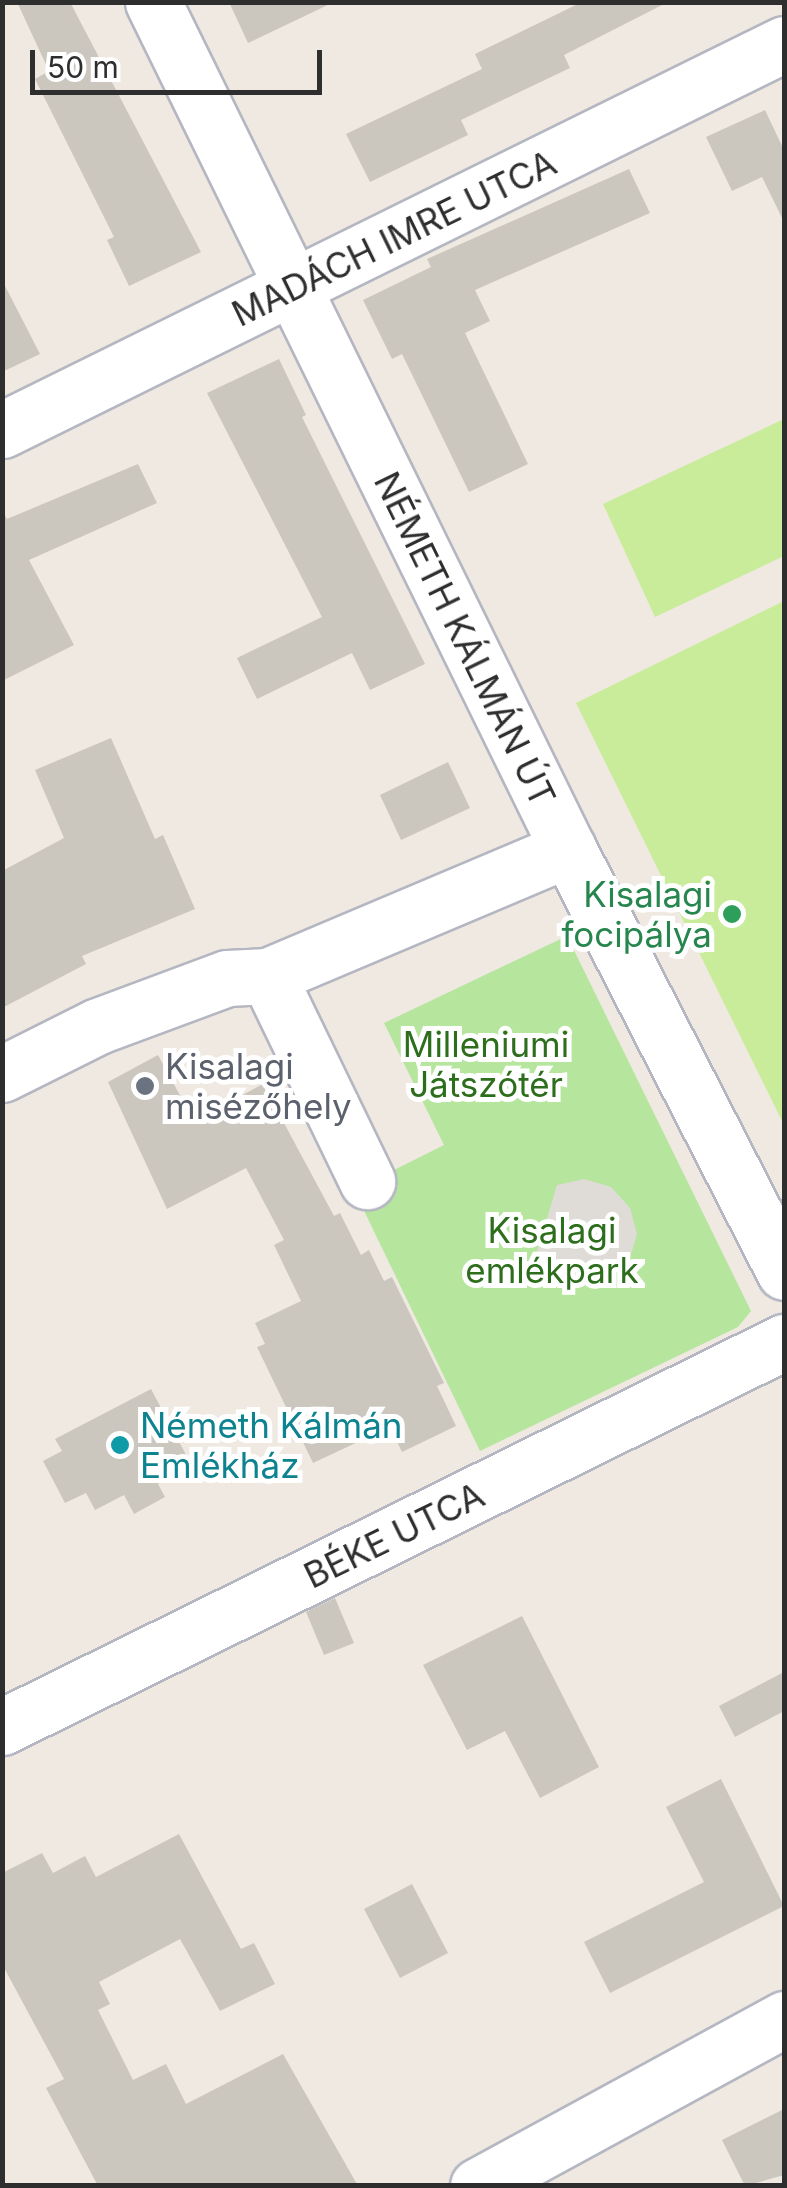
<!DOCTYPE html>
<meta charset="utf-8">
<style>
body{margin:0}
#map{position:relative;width:787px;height:2188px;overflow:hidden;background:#efe9e1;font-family:Inter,sans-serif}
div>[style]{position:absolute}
.green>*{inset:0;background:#b6e59e}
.pitch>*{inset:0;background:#c9ec9a}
.plaza>*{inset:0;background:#dfdcd8}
.building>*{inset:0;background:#cbc7bf}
.roads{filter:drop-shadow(2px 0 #b4b7c1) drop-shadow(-2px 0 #b4b7c1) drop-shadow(0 2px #b4b7c1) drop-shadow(0 -2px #b4b7c1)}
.minor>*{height:55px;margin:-27.5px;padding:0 27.5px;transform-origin:27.5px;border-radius:27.5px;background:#fff}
.dots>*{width:28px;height:28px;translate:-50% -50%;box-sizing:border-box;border:5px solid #fff;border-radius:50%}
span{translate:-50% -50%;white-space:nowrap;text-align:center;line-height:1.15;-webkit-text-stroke:10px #fff;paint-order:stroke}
.street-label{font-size:35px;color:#2e2e2e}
.leisure-label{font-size:35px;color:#27864d}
.right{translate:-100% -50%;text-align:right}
.park-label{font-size:35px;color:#2c6e1b}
.worship-label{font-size:35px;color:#5b616d}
.left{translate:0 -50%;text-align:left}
.culture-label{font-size:35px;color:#0d838f}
.frame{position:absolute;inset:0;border:5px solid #2e2e2e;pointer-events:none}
.scale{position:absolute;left:30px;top:50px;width:292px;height:45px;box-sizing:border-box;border:5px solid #2e2e2e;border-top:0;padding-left:12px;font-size:30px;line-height:35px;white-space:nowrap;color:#2e2e2e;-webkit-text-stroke:8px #fff;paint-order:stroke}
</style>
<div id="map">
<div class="green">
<i style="clip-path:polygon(567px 936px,751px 1311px,738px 1327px,480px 1451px,354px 1190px,444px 1145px,384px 1023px)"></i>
</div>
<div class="pitch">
<i style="clip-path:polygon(784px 419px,784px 556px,655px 617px,603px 504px)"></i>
<i style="clip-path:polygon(784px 601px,784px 1125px,576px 703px)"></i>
</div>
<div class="plaza">
<i style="clip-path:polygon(584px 1179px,611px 1187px,630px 1208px,637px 1234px,629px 1261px,608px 1280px,581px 1287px,554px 1278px,535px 1258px,557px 1185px)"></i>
</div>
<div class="building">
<i style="clip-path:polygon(17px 2px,70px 2px,201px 252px,129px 286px,107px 240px,114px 237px,35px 79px,49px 71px)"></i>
<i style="clip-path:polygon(229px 2px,334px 2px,248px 43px)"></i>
<i style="clip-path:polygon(582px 2px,668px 2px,564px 55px,570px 68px,461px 120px,468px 135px,370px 182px,346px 134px,482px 69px,475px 54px)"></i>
<i style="clip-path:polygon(765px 110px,784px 150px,784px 222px,762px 177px,732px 191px,706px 137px)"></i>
<i style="clip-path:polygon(629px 169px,650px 213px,475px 290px,490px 321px,465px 333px,528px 464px,469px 492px,402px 354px,392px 359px,363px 300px,431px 267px,427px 259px)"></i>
<i style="clip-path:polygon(2px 280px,40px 354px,2px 372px)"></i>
<i style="clip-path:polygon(279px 359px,306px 415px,302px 417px,425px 664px,370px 690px,352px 653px,257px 699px,237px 658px,322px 617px,207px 393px)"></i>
<i style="clip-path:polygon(138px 464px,157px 503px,29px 560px,74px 645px,2px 681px,2px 510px,7px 519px)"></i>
<i style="clip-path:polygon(111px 738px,155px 839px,163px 835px,195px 909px,82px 956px,86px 964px,2px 1008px,2px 871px,64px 838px,35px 770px)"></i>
<i style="clip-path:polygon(448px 762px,470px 808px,401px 840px,380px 795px)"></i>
<i style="clip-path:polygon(158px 1055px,194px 1121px,263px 1084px,334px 1216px,340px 1213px,361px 1255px,369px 1250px,384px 1281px,392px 1277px,444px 1383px,437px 1386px,456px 1426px,402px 1452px,390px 1427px,313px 1463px,257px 1347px,265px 1344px,255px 1323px,301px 1301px,274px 1245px,284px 1240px,246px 1168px,167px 1209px,108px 1082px)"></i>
<i style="clip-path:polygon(151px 1389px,192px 1466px,158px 1484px,165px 1497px,134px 1514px,124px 1495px,95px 1510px,86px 1493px,65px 1503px,43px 1461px,62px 1451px,55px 1439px)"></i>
<i style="clip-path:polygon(335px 1598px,354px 1643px,324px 1655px,306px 1612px)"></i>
<i style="clip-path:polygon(522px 1616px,599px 1767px,540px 1798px,505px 1731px,467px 1750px,423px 1665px)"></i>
<i style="clip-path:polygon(784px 1672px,784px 1711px,735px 1737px,719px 1706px)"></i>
<i style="clip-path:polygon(721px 1779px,784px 1906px,610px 1993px,584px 1942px,704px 1882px,666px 1807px)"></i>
<i style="clip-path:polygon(179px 1834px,241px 1949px,254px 1943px,275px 1984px,220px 2011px,180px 1939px,99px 1982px,110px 2004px,98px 2010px,133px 2080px,166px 2064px,186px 2104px,283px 2054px,358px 2186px,98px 2186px,46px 2088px,64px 2079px,2px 1964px,2px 1873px,42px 1853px,53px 1873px,85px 1856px,96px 1877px)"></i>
<i style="clip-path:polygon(412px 1884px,448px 1953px,400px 1978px,364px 1909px)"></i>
<i style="clip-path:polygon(784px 2109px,784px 2175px,745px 2186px,722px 2140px)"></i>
</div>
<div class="roads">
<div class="minor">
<i style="left:153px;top:2px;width:943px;rotate:63.9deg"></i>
<i style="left:568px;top:849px;width:475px;rotate:62.9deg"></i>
<i style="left:2px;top:430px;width:872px;rotate:-26.27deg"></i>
<i style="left:268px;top:976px;width:228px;rotate:64.2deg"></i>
<i style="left:2px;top:1074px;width:107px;rotate:-26.6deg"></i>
<i style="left:98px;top:1026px;width:138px;rotate:-20.4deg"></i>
<i style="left:227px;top:978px;width:41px;rotate:-2.8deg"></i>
<i style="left:268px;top:976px;width:326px;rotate:-22.9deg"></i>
<i style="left:2px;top:1727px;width:872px;rotate:-26.21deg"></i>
<i style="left:478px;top:2186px;width:349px;rotate:-28.6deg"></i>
</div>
</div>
<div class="dots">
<i style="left:732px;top:914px;background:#2e9e5b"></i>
<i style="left:145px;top:1086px;background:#6b7280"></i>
<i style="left:120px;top:1445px;background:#0f9aa8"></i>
</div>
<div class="street-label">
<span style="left:394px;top:238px;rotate:-26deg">MADÁCH IMRE UTCA</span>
<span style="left:465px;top:639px;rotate:64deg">NÉMETH KÁLMÁN ÚT</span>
<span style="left:394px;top:1535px;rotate:-26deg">BÉKE UTCA</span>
</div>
<div class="leisure-label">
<span class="right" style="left:712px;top:914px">Kisalagi<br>focipálya</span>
</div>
<div class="park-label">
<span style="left:486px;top:1064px">Milleniumi<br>Játszótér</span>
<span style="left:552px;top:1250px">Kisalagi<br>emlékpark</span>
</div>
<div class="worship-label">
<span class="left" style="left:165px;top:1086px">Kisalagi<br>misézőhely</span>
</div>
<div class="culture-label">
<span class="left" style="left:140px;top:1445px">Németh Kálmán<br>Emlékház</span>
</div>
<div class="frame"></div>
<div class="scale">50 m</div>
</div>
